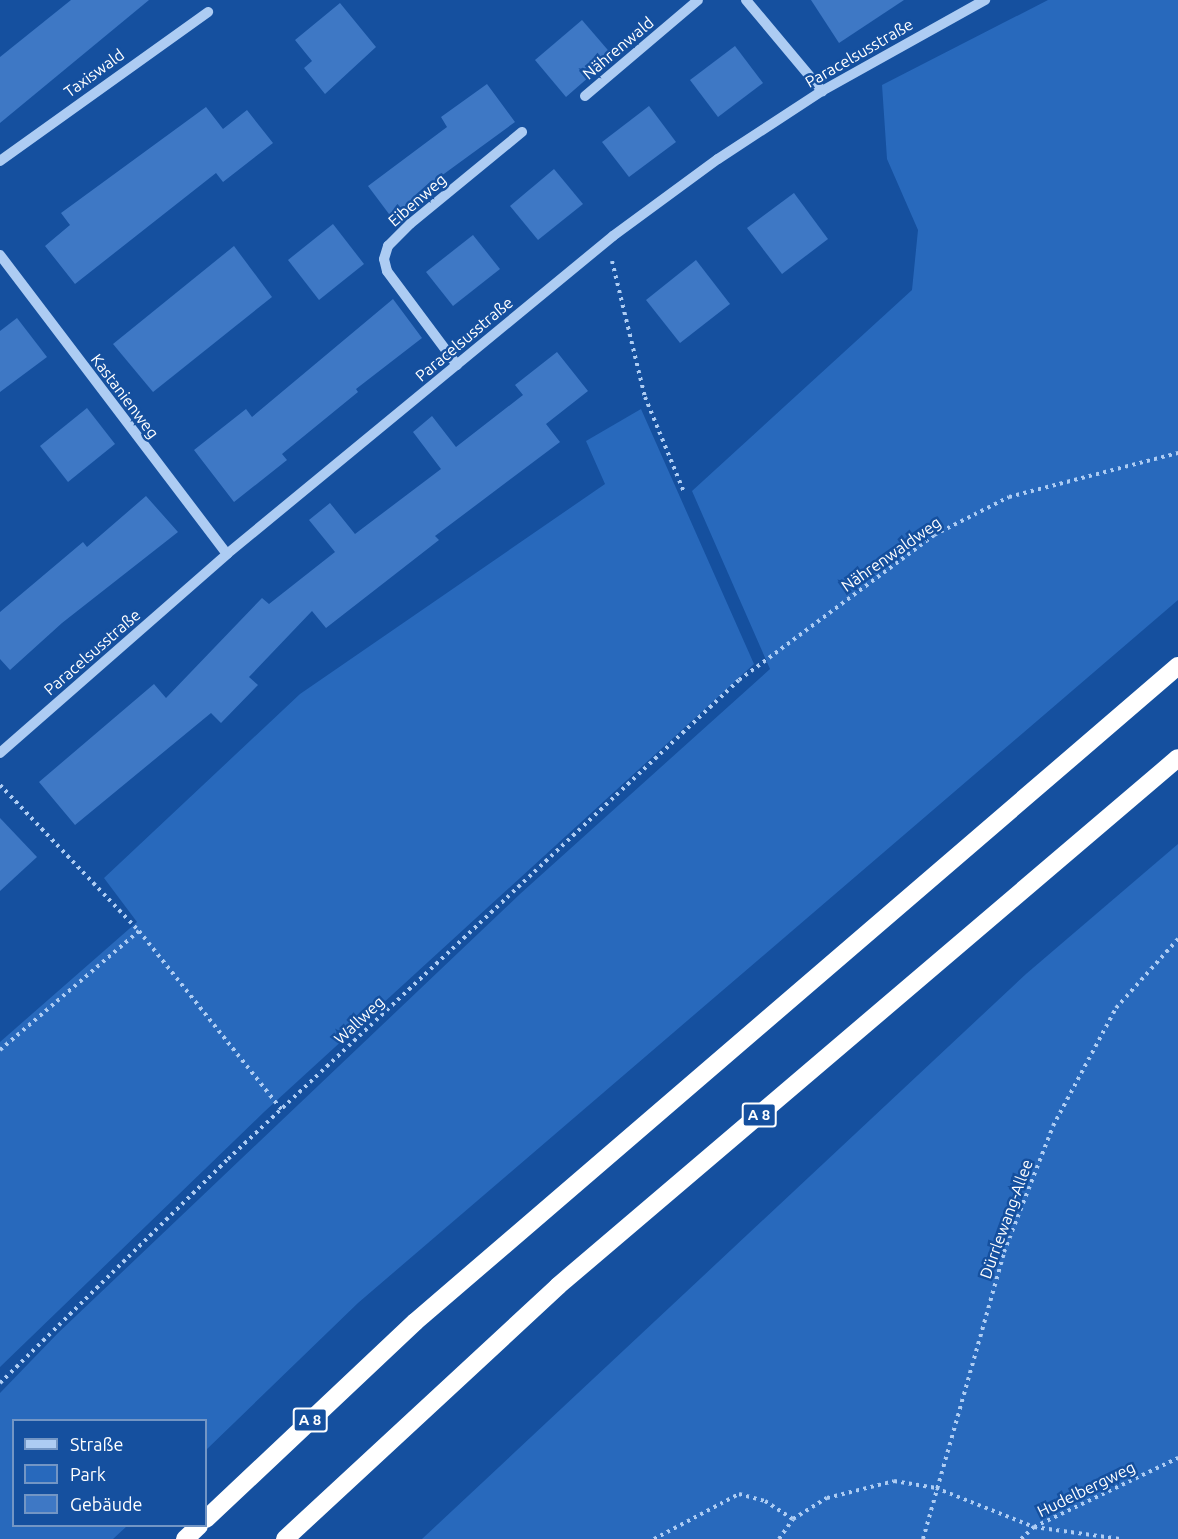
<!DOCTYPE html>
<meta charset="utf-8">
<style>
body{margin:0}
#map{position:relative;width:1178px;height:1539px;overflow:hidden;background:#15509f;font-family:Ubuntu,sans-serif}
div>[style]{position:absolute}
.green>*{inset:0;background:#2869bc}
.building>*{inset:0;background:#3e78c5}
.path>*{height:4px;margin-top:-2px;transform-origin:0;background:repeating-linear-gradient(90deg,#adccf3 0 3px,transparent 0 7.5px)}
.minor>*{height:10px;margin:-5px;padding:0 5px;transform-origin:5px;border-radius:5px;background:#adccf3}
.highway>*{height:18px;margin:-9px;padding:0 9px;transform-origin:9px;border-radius:9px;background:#fff}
span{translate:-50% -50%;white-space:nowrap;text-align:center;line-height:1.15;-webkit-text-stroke:5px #15509f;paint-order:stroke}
.shield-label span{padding:2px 4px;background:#15509f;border:2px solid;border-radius:4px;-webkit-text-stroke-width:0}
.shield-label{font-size:15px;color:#fff;font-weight:700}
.street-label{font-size:16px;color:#fff}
.legend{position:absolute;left:12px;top:1419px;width:195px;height:108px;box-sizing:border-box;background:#15509f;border:2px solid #7396c5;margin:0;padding:8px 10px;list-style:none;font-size:18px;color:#fff}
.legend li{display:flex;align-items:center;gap:12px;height:30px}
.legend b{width:30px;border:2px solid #7396c5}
</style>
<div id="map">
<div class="green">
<i style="clip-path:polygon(1048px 0,1178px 0,1178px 600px,358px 1303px,206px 1450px,206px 1420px,14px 1420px,14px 1526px,127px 1526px,113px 1539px,0 1539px,0 1393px,58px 1333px,520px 894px,770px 669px,692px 491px,912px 290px,918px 230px,887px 159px,882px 85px)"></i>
<i style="clip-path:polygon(641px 409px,754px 664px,264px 1112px,0 1367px,0 1042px,137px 922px,104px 878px,300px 694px,605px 484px,586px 441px)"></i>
<i style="clip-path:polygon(1178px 844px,1178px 1539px,422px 1539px,1026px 974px)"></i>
</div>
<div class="building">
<i style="clip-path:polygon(71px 0,149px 0,0 123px,0 57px)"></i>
<i style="clip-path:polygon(811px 0,904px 0,839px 43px)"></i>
<i style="clip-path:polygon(340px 3px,376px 47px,325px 94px,304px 68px,312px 61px,295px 40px)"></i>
<i style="clip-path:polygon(582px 20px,613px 56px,566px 97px,535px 60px)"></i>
<i style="clip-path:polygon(735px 46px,763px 83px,718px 117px,690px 80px)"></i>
<i style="clip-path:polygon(487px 84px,515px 122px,437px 179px,443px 186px,395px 222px,368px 186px,447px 127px,441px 117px)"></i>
<i style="clip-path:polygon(649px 106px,676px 142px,629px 177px,602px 142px)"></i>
<i style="clip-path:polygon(206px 107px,223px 129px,247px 110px,273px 143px,223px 182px,216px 173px,75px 284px,45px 246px,70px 225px,61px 213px)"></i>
<i style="clip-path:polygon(554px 169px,583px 204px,538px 240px,510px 206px)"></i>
<i style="clip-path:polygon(794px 193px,828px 239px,782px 274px,747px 228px)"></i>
<i style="clip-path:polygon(333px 224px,364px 264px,319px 300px,288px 260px)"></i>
<i style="clip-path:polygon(473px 235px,500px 269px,453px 306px,426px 272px)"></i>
<i style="clip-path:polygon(234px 246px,272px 297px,153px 392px,113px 344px)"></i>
<i style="clip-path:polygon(696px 260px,730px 304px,680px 343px,646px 300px)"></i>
<i style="clip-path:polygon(393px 299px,422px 338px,356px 389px,358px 392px,282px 454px,287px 460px,234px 502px,194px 450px,246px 409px,252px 417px)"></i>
<i style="clip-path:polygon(17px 318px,47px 357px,0 392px,0 331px)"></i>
<i style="clip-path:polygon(557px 352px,588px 391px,546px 424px,560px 442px,435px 536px,439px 540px,326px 628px,312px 611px,249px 677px,258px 685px,221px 723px,211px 713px,75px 825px,39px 782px,154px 684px,166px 698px,262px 598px,269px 604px,335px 552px,309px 520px,330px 503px,355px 534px,441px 469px,413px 432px,432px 416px,456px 447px,523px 395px,515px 385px)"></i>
<i style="clip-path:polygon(87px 408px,115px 444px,68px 482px,40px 446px)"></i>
<i style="clip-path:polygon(146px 496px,178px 532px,62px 623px,10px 670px,0 659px,0 612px,83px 542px,87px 547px)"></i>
<i style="clip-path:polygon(0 818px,37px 857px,0 891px)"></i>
</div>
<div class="path">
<i style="left:612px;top:261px;width:140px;rotate:76.4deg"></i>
<i style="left:645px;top:397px;width:103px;rotate:67.7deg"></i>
<i style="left:0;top:785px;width:202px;rotate:46.4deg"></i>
<i style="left:139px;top:931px;width:228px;rotate:51.4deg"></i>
<i style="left:0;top:1050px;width:183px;rotate:-40.6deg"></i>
<i style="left:0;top:1383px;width:320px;rotate:-44.5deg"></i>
<i style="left:228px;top:1159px;width:700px;rotate:-43.15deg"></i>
<i style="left:739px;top:680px;width:243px;rotate:-36.6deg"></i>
<i style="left:934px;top:535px;width:84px;rotate:-26.9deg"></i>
<i style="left:1009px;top:497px;width:175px;rotate:-14.6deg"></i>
<i style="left:654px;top:1539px;width:96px;rotate:-27.9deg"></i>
<i style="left:739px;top:1494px;width:27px;rotate:15deg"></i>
<i style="left:765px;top:1501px;width:33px;rotate:33deg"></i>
<i style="left:779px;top:1539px;width:24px;rotate:-55deg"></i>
<i style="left:793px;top:1519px;width:40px;rotate:-32deg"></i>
<i style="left:827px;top:1498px;width:69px;rotate:-14.2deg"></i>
<i style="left:894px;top:1481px;width:43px;rotate:9.5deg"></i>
<i style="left:936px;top:1488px;width:105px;rotate:21.7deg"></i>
<i style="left:1034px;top:1527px;width:160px;rotate:-25.6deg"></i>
<i style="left:923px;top:1539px;width:298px;rotate:-74.2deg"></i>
<i style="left:1004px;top:1252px;width:135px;rotate:-68.7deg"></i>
<i style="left:1053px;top:1126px;width:134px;rotate:-61.9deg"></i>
<i style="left:1116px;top:1008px;width:93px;rotate:-48.1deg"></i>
<i style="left:1021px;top:1539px;width:18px;rotate:-43deg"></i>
<i style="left:1034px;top:1527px;width:87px;rotate:7.9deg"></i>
</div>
<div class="minor">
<i style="left:746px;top:0;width:119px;rotate:50.1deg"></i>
<i style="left:585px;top:96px;width:148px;rotate:-40.3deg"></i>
<i style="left:0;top:161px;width:256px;rotate:-35.6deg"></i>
<i style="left:0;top:255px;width:375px;rotate:52.8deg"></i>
<i style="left:457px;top:365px;width:117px;rotate:-126.7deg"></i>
<i style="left:387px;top:271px;width:12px;rotate:-104deg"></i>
<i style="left:384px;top:259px;width:14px;rotate:-73deg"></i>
<i style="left:388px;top:246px;width:31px;rotate:-45deg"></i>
<i style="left:410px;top:224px;width:145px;rotate:-39.4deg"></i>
<i style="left:0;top:753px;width:302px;rotate:-41.2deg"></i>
<i style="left:227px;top:554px;width:500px;rotate:-39.48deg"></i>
<i style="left:613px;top:236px;width:130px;rotate:-36.3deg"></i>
<i style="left:718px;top:159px;width:124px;rotate:-33.2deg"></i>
<i style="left:822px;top:91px;width:187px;rotate:-29.2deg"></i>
</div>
<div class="highway">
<i style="left:206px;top:1519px;width:287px;rotate:-43.3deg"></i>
<i style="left:415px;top:1322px;width:1006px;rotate:-40.69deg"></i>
<i style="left:185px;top:1539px;width:19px;rotate:-43deg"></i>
<i style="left:285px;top:1539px;width:372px;rotate:-42.8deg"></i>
<i style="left:558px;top:1286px;width:814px;rotate:-40.42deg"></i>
</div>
<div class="shield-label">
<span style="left:759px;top:1115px">A 8</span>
<span style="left:310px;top:1420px">A 8</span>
</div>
<div class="street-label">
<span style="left:618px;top:48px;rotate:-40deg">Nährenwald</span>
<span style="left:859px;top:53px;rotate:-30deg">Paracelsusstraße</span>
<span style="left:94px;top:73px;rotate:-36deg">Taxiswald</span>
<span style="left:417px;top:200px;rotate:-41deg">Eibenweg</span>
<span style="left:464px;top:339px;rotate:-40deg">Paracelsusstraße</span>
<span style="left:125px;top:396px;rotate:53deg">Kastanienweg</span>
<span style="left:891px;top:554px;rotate:-35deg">Nährenwaldweg</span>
<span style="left:92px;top:652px;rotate:-41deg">Paracelsusstraße</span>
<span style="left:359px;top:1020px;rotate:-43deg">Wallweg</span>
<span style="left:1006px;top:1219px;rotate:-70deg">Dürrlewang-Allee</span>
<span style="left:1086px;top:1489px;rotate:-26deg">Hudelbergweg</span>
</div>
<ul class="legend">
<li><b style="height:8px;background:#adccf3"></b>Straße</li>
<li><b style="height:16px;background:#2869bc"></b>Park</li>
<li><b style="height:16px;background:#3e78c5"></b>Gebäude</li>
</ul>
</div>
